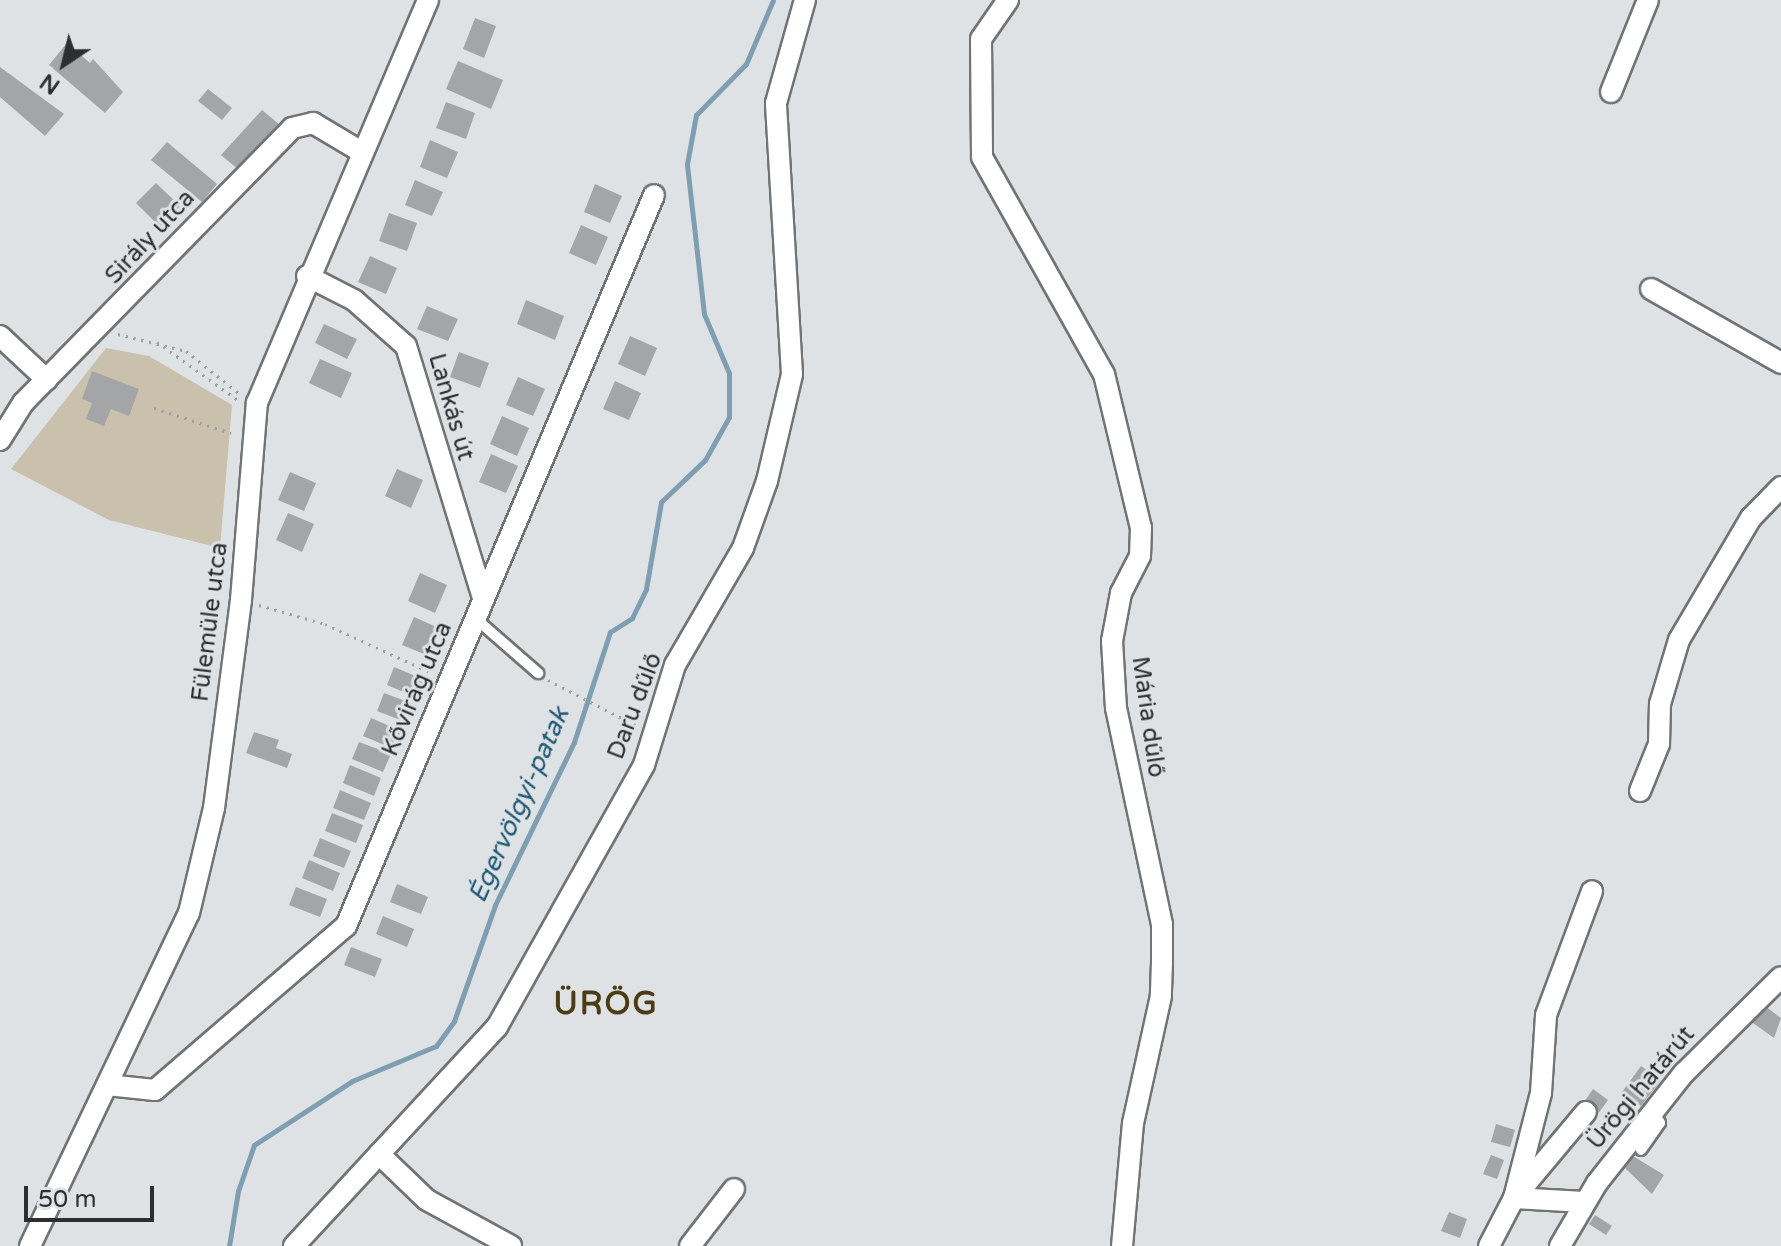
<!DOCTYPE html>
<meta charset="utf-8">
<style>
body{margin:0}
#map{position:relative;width:1781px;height:1246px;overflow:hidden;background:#dfe2e4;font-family:"Varela Round",sans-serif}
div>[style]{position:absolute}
.green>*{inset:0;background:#c9c1ac}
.stream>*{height:5px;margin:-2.5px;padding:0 2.5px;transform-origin:2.5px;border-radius:2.5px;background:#7e9fb2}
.building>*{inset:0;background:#a3a5a7}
.path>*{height:3px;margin-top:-1.5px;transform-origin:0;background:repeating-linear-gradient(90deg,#9c9ea0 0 2px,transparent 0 8px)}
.roads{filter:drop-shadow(2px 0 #717375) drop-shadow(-2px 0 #717375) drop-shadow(0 2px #717375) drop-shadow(0 -2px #717375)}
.lane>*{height:10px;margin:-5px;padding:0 5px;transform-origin:5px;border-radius:5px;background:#fff}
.street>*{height:20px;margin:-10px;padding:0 10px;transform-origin:10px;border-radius:10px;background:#fff}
span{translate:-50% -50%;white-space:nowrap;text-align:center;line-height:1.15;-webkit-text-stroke:6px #dfe2e4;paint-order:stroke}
.street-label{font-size:24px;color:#2d2e2f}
.water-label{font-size:26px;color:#1f5a77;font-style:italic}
.district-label{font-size:32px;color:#4b3c14;font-weight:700;letter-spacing:2px}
.north{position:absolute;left:24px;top:24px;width:80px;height:80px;-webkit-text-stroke:6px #dfe2e4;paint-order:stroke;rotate:215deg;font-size:22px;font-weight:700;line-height:32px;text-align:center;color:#2d2e2f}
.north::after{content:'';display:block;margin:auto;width:28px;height:36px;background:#2d2e2f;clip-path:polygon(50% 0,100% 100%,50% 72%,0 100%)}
.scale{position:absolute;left:24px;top:1186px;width:130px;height:36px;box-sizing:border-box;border:4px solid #2d2e2f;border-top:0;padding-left:10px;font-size:24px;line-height:28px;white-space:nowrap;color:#2d2e2f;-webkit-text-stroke:6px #dfe2e4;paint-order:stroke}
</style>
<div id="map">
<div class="green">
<i style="clip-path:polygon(106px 348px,149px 356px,232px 405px,220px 548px,109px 520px,11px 469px)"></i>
</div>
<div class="stream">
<i style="left:229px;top:1246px;width:56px;rotate:-80.7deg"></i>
<i style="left:238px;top:1191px;width:49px;rotate:-70.8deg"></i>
<i style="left:254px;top:1145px;width:117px;rotate:-33.1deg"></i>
<i style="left:352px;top:1081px;width:91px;rotate:-22.6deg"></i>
<i style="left:436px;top:1046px;width:31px;rotate:-54deg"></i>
<i style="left:454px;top:1021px;width:123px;rotate:-70.5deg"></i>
<i style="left:495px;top:905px;width:181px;rotate:-64.1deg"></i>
<i style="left:574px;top:742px;width:116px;rotate:-71.9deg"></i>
<i style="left:610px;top:632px;width:26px;rotate:-32deg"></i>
<i style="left:632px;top:618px;width:32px;rotate:-64deg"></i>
<i style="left:646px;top:589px;width:88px;rotate:-80.2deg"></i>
<i style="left:661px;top:502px;width:61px;rotate:-43.7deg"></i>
<i style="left:705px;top:460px;width:49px;rotate:-60.8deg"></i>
<i style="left:729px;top:417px;width:44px;rotate:-90deg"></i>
<i style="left:729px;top:373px;width:64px;rotate:-113deg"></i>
<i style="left:704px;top:314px;width:151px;rotate:-96.5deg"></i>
<i style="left:687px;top:164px;width:50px;rotate:-79.6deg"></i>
<i style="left:696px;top:115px;width:71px;rotate:-45.6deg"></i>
<i style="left:746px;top:64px;width:69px;rotate:-67.1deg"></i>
</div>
<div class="building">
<i style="clip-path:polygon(475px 18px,496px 26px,484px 58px,463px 49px)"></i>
<i style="clip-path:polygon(67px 43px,90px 63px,93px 59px,123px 92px,105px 113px,49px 65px)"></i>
<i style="clip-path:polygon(458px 61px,503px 80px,491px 109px,446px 89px)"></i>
<i style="clip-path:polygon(0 67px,64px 114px,45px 136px,0 97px)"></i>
<i style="clip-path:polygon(208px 89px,232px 108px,222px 120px,198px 101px)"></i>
<i style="clip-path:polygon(446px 102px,475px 113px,466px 139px,436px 128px)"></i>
<i style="clip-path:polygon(262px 110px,280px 125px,239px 170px,221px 155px)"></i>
<i style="clip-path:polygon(430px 140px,458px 152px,447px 178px,420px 167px)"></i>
<i style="clip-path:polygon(167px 142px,217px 184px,202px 202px,151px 160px)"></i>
<i style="clip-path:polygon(415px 180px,443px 192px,432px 216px,405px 205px)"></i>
<i style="clip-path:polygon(156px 183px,180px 206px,160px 227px,136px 203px)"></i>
<i style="clip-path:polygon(595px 184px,622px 196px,610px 223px,584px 212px)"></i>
<i style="clip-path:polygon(389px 213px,417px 223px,407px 251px,379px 241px)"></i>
<i style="clip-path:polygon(581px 225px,608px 237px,596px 265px,569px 253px)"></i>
<i style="clip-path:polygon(370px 256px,397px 268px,386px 294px,358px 282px)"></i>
<i style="clip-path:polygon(526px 300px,564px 316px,555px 340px,517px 324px)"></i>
<i style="clip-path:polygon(427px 306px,458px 319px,448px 341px,417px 329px)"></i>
<i style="clip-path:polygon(324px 324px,357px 339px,347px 359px,315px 343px)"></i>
<i style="clip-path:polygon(630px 336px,657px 348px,645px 376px,618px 364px)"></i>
<i style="clip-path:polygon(459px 352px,489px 363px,480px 388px,450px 377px)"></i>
<i style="clip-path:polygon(320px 359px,352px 373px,341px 398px,309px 383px)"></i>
<i style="clip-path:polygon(92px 371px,139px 389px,129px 416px,111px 409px,104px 426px,86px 419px,92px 403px,82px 399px)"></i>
<i style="clip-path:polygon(518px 377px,545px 389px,533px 416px,506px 405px)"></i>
<i style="clip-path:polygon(615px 381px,641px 393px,629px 420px,603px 409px)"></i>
<i style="clip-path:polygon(502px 416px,529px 428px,517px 456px,490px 444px)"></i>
<i style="clip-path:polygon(491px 454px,518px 466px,506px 493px,479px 482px)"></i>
<i style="clip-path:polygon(397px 469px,423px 480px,411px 508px,385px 496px)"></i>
<i style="clip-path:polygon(290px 472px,316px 483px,304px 511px,278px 500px)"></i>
<i style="clip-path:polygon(288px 513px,314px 524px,302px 552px,276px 540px)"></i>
<i style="clip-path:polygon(420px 573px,447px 585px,435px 613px,408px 601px)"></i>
<i style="clip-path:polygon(414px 617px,441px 629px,429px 656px,402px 645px)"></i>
<i style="clip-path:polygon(394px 667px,425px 680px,418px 698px,387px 685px)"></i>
<i style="clip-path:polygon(384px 693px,416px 705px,408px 723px,377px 711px)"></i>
<i style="clip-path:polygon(371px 718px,401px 731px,394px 749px,363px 736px)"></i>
<i style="clip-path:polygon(254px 732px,279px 740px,276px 748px,292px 754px,287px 768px,246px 753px)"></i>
<i style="clip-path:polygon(359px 742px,391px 754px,383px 772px,352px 759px)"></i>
<i style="clip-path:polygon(350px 765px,381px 778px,374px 796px,343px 783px)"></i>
<i style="clip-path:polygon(340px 790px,371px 803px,364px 820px,333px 808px)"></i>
<i style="clip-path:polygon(332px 813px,363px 825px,356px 843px,325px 831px)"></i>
<i style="clip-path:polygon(320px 838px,351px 851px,344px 868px,313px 856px)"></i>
<i style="clip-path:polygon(309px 860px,340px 873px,333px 891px,302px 878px)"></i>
<i style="clip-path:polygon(397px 884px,428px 897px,421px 914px,390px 902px)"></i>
<i style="clip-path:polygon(296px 887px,327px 899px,320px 917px,289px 905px)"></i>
<i style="clip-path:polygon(383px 916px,414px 929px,407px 947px,376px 934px)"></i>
<i style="clip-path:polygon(351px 947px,382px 959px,375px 977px,344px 965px)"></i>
<i style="clip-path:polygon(1765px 1006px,1781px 1018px,1774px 1038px,1753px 1023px)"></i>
<i style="clip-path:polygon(1641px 1066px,1661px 1080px,1641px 1106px,1622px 1092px)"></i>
<i style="clip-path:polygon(1593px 1089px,1608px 1100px,1595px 1118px,1580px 1108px)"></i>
<i style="clip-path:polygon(1496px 1124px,1515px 1130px,1510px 1147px,1491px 1142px)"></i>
<i style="clip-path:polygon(1491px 1155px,1504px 1160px,1497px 1179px,1483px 1174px)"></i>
<i style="clip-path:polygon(1633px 1156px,1664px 1175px,1652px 1194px,1625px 1168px)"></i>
<i style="clip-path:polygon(1449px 1212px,1467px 1219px,1460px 1238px,1441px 1231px)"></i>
<i style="clip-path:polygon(1595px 1215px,1612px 1226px,1606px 1235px,1589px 1224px)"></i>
</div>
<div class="path">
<i style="left:118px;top:334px;width:70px;rotate:14deg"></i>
<i style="left:186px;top:351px;width:69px;rotate:38.5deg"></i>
<i style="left:157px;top:342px;width:100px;rotate:35.6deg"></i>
<i style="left:154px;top:408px;width:81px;rotate:18deg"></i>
<i style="left:259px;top:605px;width:69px;rotate:16.1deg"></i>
<i style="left:325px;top:624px;width:120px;rotate:24.6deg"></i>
<i style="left:548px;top:680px;width:100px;rotate:27.3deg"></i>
</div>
<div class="roads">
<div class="lane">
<i style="left:475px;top:618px;width:84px;rotate:41.1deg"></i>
<i style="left:1641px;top:1150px;width:33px;rotate:-55deg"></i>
<i style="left:1660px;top:1123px;width:14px;rotate:-120deg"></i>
</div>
<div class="street">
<i style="left:1008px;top:0;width:47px;rotate:124.7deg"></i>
<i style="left:981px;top:39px;width:118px;rotate:89.5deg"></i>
<i style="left:982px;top:157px;width:249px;rotate:60.7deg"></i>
<i style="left:1104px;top:374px;width:158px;rotate:76.5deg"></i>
<i style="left:1141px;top:528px;width:28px;rotate:92deg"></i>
<i style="left:1140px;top:556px;width:42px;rotate:117.2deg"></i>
<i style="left:1121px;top:593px;width:49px;rotate:100.6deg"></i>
<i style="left:1112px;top:641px;width:67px;rotate:86.6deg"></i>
<i style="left:1116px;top:708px;width:221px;rotate:78deg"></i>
<i style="left:1162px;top:924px;width:38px;rotate:90deg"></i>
<i style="left:1162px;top:962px;width:34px;rotate:92deg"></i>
<i style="left:1161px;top:996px;width:130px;rotate:102.4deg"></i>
<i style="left:1133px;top:1123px;width:123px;rotate:95.1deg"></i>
<i style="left:1611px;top:92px;width:99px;rotate:-68.1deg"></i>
<i style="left:307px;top:276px;width:53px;rotate:27.1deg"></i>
<i style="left:354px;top:300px;width:69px;rotate:41.5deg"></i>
<i style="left:406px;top:346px;width:264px;rotate:73deg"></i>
<i style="left:1651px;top:289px;width:150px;rotate:29.6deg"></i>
<i style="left:0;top:336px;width:64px;rotate:43.1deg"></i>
<i style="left:0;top:440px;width:44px;rotate:-58.1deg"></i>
<i style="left:23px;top:403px;width:385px;rotate:-45.6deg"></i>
<i style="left:292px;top:128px;width:22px;rotate:-13deg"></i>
<i style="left:313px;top:123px;width:55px;rotate:30.8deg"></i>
<i style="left:1640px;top:791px;width:51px;rotate:-68deg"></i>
<i style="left:1659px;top:744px;width:40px;rotate:-88.6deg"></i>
<i style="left:1660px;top:704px;width:67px;rotate:-73.5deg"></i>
<i style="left:1679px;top:640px;width:142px;rotate:-59.5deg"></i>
<i style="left:1751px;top:518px;width:43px;rotate:-45.9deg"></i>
<i style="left:107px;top:1085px;width:48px;rotate:5.9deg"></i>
<i style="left:155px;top:1090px;width:252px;rotate:-40.7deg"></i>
<i style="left:346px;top:926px;width:793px;rotate:-67.15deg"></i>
<i style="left:379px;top:1154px;width:66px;rotate:43.8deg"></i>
<i style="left:427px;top:1200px;width:96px;rotate:28.7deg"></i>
<i style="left:1584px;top:1202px;width:70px;rotate:-176.7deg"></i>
<i style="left:1514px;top:1198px;width:112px;rotate:-50.1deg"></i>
<i style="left:30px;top:1246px;width:369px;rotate:-64.5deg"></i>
<i style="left:189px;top:913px;width:108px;rotate:-76.6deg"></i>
<i style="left:214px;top:808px;width:210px;rotate:-82.6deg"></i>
<i style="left:241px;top:600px;width:198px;rotate:-85.4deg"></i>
<i style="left:257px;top:403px;width:438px;rotate:-67deg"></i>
<i style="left:294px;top:1246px;width:299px;rotate:-47.2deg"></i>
<i style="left:497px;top:1027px;width:300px;rotate:-60.7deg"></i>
<i style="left:644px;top:765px;width:105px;rotate:-72.8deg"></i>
<i style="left:675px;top:665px;width:135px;rotate:-59.8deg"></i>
<i style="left:743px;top:548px;width:71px;rotate:-70.3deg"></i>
<i style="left:767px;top:481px;width:110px;rotate:-76.8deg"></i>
<i style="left:792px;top:374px;width:271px;rotate:-93.4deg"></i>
<i style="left:776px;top:103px;width:107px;rotate:-74.3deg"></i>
<i style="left:690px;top:1246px;width:72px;rotate:-52.3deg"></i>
<i style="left:1489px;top:1246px;width:54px;rotate:-62.5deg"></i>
<i style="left:1514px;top:1198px;width:108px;rotate:-75.6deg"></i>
<i style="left:1541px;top:1093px;width:78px;rotate:-86.3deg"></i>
<i style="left:1546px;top:1015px;width:132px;rotate:-69.6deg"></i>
<i style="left:1560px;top:1246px;width:73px;rotate:-59.6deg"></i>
<i style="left:1597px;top:1183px;width:140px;rotate:-51.7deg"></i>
<i style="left:1684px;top:1073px;width:136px;rotate:-44.7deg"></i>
</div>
</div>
<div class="street-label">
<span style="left:150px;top:237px;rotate:-47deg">Sirály utca</span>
<span style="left:451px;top:407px;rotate:74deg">Lankás út</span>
<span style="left:210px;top:622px;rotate:-83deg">Fülemüle utca</span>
<span style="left:417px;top:689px;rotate:-67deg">Kővirág utca</span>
<span style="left:635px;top:706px;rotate:-69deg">Daru dűlő</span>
<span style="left:1148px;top:717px;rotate:82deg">Mária dűlő</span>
<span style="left:1641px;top:1088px;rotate:-50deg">Ürögi határút</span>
</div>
<div class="water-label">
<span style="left:519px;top:805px;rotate:-66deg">Égervölgyi-patak</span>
</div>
<div class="district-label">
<span style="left:606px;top:1004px">ÜRÖG</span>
</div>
<div class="north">N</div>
<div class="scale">50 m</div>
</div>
